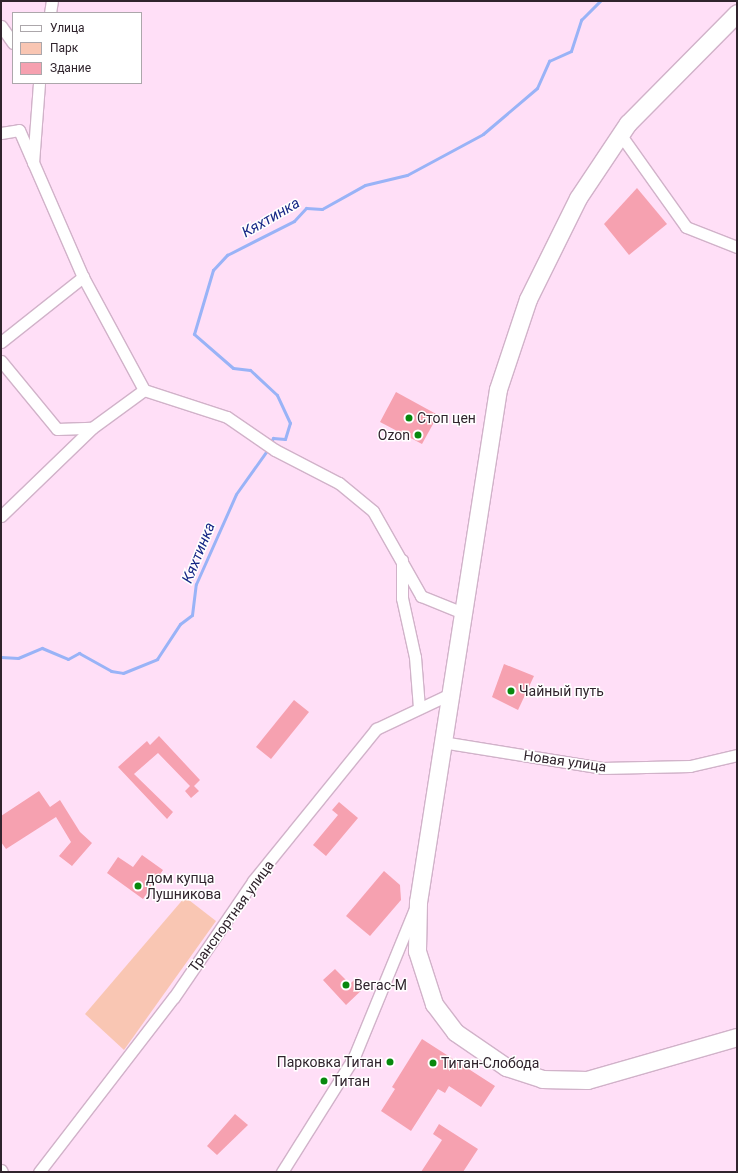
<!DOCTYPE html>
<meta charset="utf-8">
<style>
body{margin:0}
#map{position:relative;width:738px;height:1173px;overflow:hidden;background:#ffdff7;font-family:Roboto,sans-serif}
div>[style]{position:absolute}
.green>*{inset:0;background:#f9c6b3}
.stream>*{height:3px;margin:-1.5px;padding:0 1.5px;transform-origin:1.5px;border-radius:1.5px;background:#99b3f7}
.building>*{inset:0;background:#f6a1b0}
.roads{filter:drop-shadow(1px 0 #d1b2c9) drop-shadow(-1px 0 #d1b2c9) drop-shadow(0 1px #d1b2c9) drop-shadow(0 -1px #d1b2c9)}
.street>*{height:11px;margin:-5.5px;padding:0 5.5px;transform-origin:5.5px;border-radius:5.5px;background:#fff}
.primary>*{height:17px;margin:-8.5px;padding:0 8.5px;transform-origin:8.5px;border-radius:8.5px;background:#fff}
.dots>*{width:11px;height:11px;translate:-50% -50%;box-sizing:border-box;border:2px solid #fff;border-radius:50%}
span{translate:-50% -50%;white-space:nowrap;text-align:center;line-height:1.15;-webkit-text-stroke:3px #fff;paint-order:stroke}
.poi-label{font-size:14px;color:#30242d}
.left{translate:0 -50%;text-align:left}
.right{translate:-100% -50%;text-align:right}
.street-label{font-size:14px;color:#30242d}
.water-label{font-size:15px;color:#172886;font-style:italic}
.frame{position:absolute;inset:0;border:2px solid #30242d;pointer-events:none}
.legend{position:absolute;left:12px;top:12px;width:130px;height:72px;box-sizing:border-box;background:#fff;border:1px solid #aca7ab;margin:0;padding:5px 7px;list-style:none;font-size:12px;color:#30242d}
.legend li{display:flex;align-items:center;gap:8px;height:20px}
.legend b{width:20px;border:1px solid #aca7ab}
</style>
<div id="map">
<div class="green">
<i style="clip-path:polygon(185px 897px,216px 921px,124px 1050px,85px 1014px)"></i>
</div>
<div class="stream">
<i style="left:270px;top:443px;width:6px;rotate:-59deg"></i>
<i style="left:273px;top:438px;width:12px;rotate:5deg"></i>
<i style="left:285px;top:439px;width:17px;rotate:-73deg"></i>
<i style="left:290px;top:423px;width:31px;rotate:-115deg"></i>
<i style="left:277px;top:395px;width:37px;rotate:-137deg"></i>
<i style="left:250px;top:370px;width:17px;rotate:-173deg"></i>
<i style="left:233px;top:368px;width:52px;rotate:-138.9deg"></i>
<i style="left:194px;top:334px;width:67px;rotate:-73.5deg"></i>
<i style="left:213px;top:270px;width:21px;rotate:-47deg"></i>
<i style="left:227px;top:255px;width:75px;rotate:-26.9deg"></i>
<i style="left:294px;top:221px;width:18px;rotate:-47deg"></i>
<i style="left:306px;top:208px;width:16px;rotate:4deg"></i>
<i style="left:322px;top:209px;width:49px;rotate:-29.2deg"></i>
<i style="left:365px;top:185px;width:43px;rotate:-13.4deg"></i>
<i style="left:407px;top:175px;width:86px;rotate:-28.3deg"></i>
<i style="left:483px;top:134px;width:71px;rotate:-40.4deg"></i>
<i style="left:537px;top:88px;width:30px;rotate:-66deg"></i>
<i style="left:549px;top:61px;width:24px;rotate:-24deg"></i>
<i style="left:571px;top:51px;width:33px;rotate:-72deg"></i>
<i style="left:581px;top:20px;width:27px;rotate:-45deg"></i>
<i style="left:1px;top:657px;width:17px;rotate:3deg"></i>
<i style="left:18px;top:658px;width:26px;rotate:-23deg"></i>
<i style="left:42px;top:648px;width:28px;rotate:23deg"></i>
<i style="left:68px;top:659px;width:13px;rotate:-29deg"></i>
<i style="left:79px;top:653px;width:37px;rotate:29deg"></i>
<i style="left:111px;top:671px;width:12px;rotate:9deg"></i>
<i style="left:123px;top:673px;width:37px;rotate:-22deg"></i>
<i style="left:157px;top:659px;width:42px;rotate:-56.7deg"></i>
<i style="left:180px;top:624px;width:15px;rotate:-37deg"></i>
<i style="left:192px;top:615px;width:31px;rotate:-83deg"></i>
<i style="left:196px;top:584px;width:98px;rotate:-66deg"></i>
<i style="left:236px;top:494px;width:52px;rotate:-54.5deg"></i>
</div>
<div class="building">
<i style="clip-path:polygon(637px 188px,667px 224px,629px 255px,604px 224px)"></i>
<i style="clip-path:polygon(396px 392px,438px 415px,422px 444px,380px 422px)"></i>
<i style="clip-path:polygon(504px 664px,534px 676px,518px 710px,492px 697px)"></i>
<i style="clip-path:polygon(294px 700px,309px 712px,271px 759px,256px 747px)"></i>
<i style="clip-path:polygon(159px 736px,200px 780px,194px 786px,199px 791px,191px 798px,185px 791px,190px 786px,158px 753px,134px 774px,173px 812px,167px 819px,118px 767px,147px 741px,150px 745px)"></i>
<i style="clip-path:polygon(39px 791px,50px 807px,60px 800px,80px 832px,92px 843px,72px 866px,59px 856px,71px 842px,56px 817px,6px 849px,1px 842px,1px 816px)"></i>
<i style="clip-path:polygon(339px 802px,358px 818px,326px 856px,313px 845px,338px 815px,332px 810px)"></i>
<i style="clip-path:polygon(142px 855px,163px 870px,143px 899px,107px 873px,118px 857px,133px 867px)"></i>
<i style="clip-path:polygon(384px 871px,400px 885px,401px 900px,370px 936px,346px 916px)"></i>
<i style="clip-path:polygon(335px 969px,350px 984px,357px 977px,366px 986px,346px 1005px,323px 980px)"></i>
<i style="clip-path:polygon(422px 1039px,495px 1086px,481px 1107px,449px 1086px,445px 1093px,438px 1089px,411px 1131px,381px 1111px,395px 1089px,392px 1087px)"></i>
<i style="clip-path:polygon(235px 1114px,248px 1125px,217px 1155px,207px 1146px)"></i>
<i style="clip-path:polygon(439px 1124px,478px 1149px,463px 1172px,421px 1172px,442px 1140px,433px 1134px)"></i>
</div>
<div class="roads">
<div class="street">
<i style="left:50px;top:13px;width:12px;rotate:-81deg"></i>
<i style="left:1px;top:26px;width:21px;rotate:55deg"></i>
<i style="left:1px;top:133px;width:18px;rotate:-9deg"></i>
<i style="left:19px;top:130px;width:160px;rotate:66.5deg"></i>
<i style="left:83px;top:277px;width:128px;rotate:61.6deg"></i>
<i style="left:144px;top:390px;width:87px;rotate:18deg"></i>
<i style="left:227px;top:417px;width:58px;rotate:34.5deg"></i>
<i style="left:275px;top:450px;width:72px;rotate:27.3deg"></i>
<i style="left:339px;top:483px;width:44px;rotate:39.5deg"></i>
<i style="left:373px;top:511px;width:98px;rotate:60.5deg"></i>
<i style="left:421px;top:596px;width:45px;rotate:22deg"></i>
<i style="left:620px;top:134px;width:114px;rotate:54.6deg"></i>
<i style="left:686px;top:227px;width:55px;rotate:21.4deg"></i>
<i style="left:33px;top:163px;width:80px;rotate:-85.7deg"></i>
<i style="left:1px;top:342px;width:105px;rotate:-38.4deg"></i>
<i style="left:1px;top:361px;width:88px;rotate:50.5deg"></i>
<i style="left:57px;top:429px;width:35px;rotate:-2deg"></i>
<i style="left:1px;top:516px;width:127px;rotate:-44deg"></i>
<i style="left:92px;top:428px;width:64px;rotate:-36.2deg"></i>
<i style="left:402px;top:560px;width:38px;rotate:90deg"></i>
<i style="left:402px;top:598px;width:60px;rotate:77.6deg"></i>
<i style="left:415px;top:657px;width:51px;rotate:85.5deg"></i>
<i style="left:442px;top:742px;width:162px;rotate:9.2deg"></i>
<i style="left:602px;top:768px;width:88px;rotate:-1.3deg"></i>
<i style="left:690px;top:766px;width:48px;rotate:-13.2deg"></i>
<i style="left:1px;top:1170px;width:2px;rotate:63deg"></i>
<i style="left:39px;top:1172px;width:221px;rotate:-52.4deg"></i>
<i style="left:174px;top:997px;width:140px;rotate:-55.7deg"></i>
<i style="left:253px;top:881px;width:196px;rotate:-51deg"></i>
<i style="left:376px;top:729px;width:82px;rotate:-25.3deg"></i>
<i style="left:282px;top:1172px;width:136px;rotate:-57.9deg"></i>
<i style="left:354px;top:1057px;width:158px;rotate:-67.7deg"></i>
</div>
<div class="primary">
<i style="left:737px;top:13px;width:155px;rotate:134.7deg"></i>
<i style="left:628px;top:123px;width:90px;rotate:123.7deg"></i>
<i style="left:578px;top:198px;width:113px;rotate:116.3deg"></i>
<i style="left:528px;top:299px;width:95px;rotate:108.4deg"></i>
<i style="left:498px;top:389px;width:519px;rotate:98.86deg"></i>
<i style="left:418px;top:902px;width:49px;rotate:91.2deg"></i>
<i style="left:417px;top:951px;width:56px;rotate:72.2deg"></i>
<i style="left:434px;top:1004px;width:35px;rotate:53deg"></i>
<i style="left:455px;top:1032px;width:62px;rotate:34.5deg"></i>
<i style="left:506px;top:1067px;width:38px;rotate:18deg"></i>
<i style="left:542px;top:1079px;width:45px;rotate:1.3deg"></i>
<i style="left:587px;top:1080px;width:156px;rotate:-16deg"></i>
</div>
</div>
<div class="dots">
<i style="left:409px;top:418px;background:#07880d"></i>
<i style="left:418px;top:435px;background:#07880d"></i>
<i style="left:511px;top:691px;background:#07880d"></i>
<i style="left:138px;top:886px;background:#07880d"></i>
<i style="left:346px;top:985px;background:#07880d"></i>
<i style="left:390px;top:1062px;background:#07880d"></i>
<i style="left:433px;top:1063px;background:#07880d"></i>
<i style="left:324px;top:1081px;background:#07880d"></i>
</div>
<div class="poi-label">
<span class="left" style="left:417px;top:418px">Стоп цен</span>
<span class="right" style="left:410px;top:435px">Ozon</span>
<span class="left" style="left:519px;top:691px">Чайный путь</span>
<span class="left" style="left:146px;top:886px">дом купца<br>Лушникова</span>
<span class="left" style="left:354px;top:985px">Вегас-М</span>
<span class="right" style="left:382px;top:1062px">Парковка Титан</span>
<span class="left" style="left:441px;top:1063px">Титан-Слобода</span>
<span class="left" style="left:332px;top:1081px">Титан</span>
</div>
<div class="street-label">
<span style="left:565px;top:761px;rotate:8deg">Новая улица</span>
<span style="left:231px;top:916px;rotate:-54deg">Транспортная улица</span>
</div>
<div class="water-label">
<span style="left:271px;top:218px;rotate:-30deg">Кяхтинка</span>
<span style="left:199px;top:553px;rotate:-68deg">Кяхтинка</span>
</div>
<div class="frame"></div>
<ul class="legend">
<li><b style="height:5px;background:#fff"></b>Улица</li>
<li><b style="height:11px;background:#f9c6b3"></b>Парк</li>
<li><b style="height:11px;background:#f6a1b0"></b>Здание</li>
</ul>
</div>
